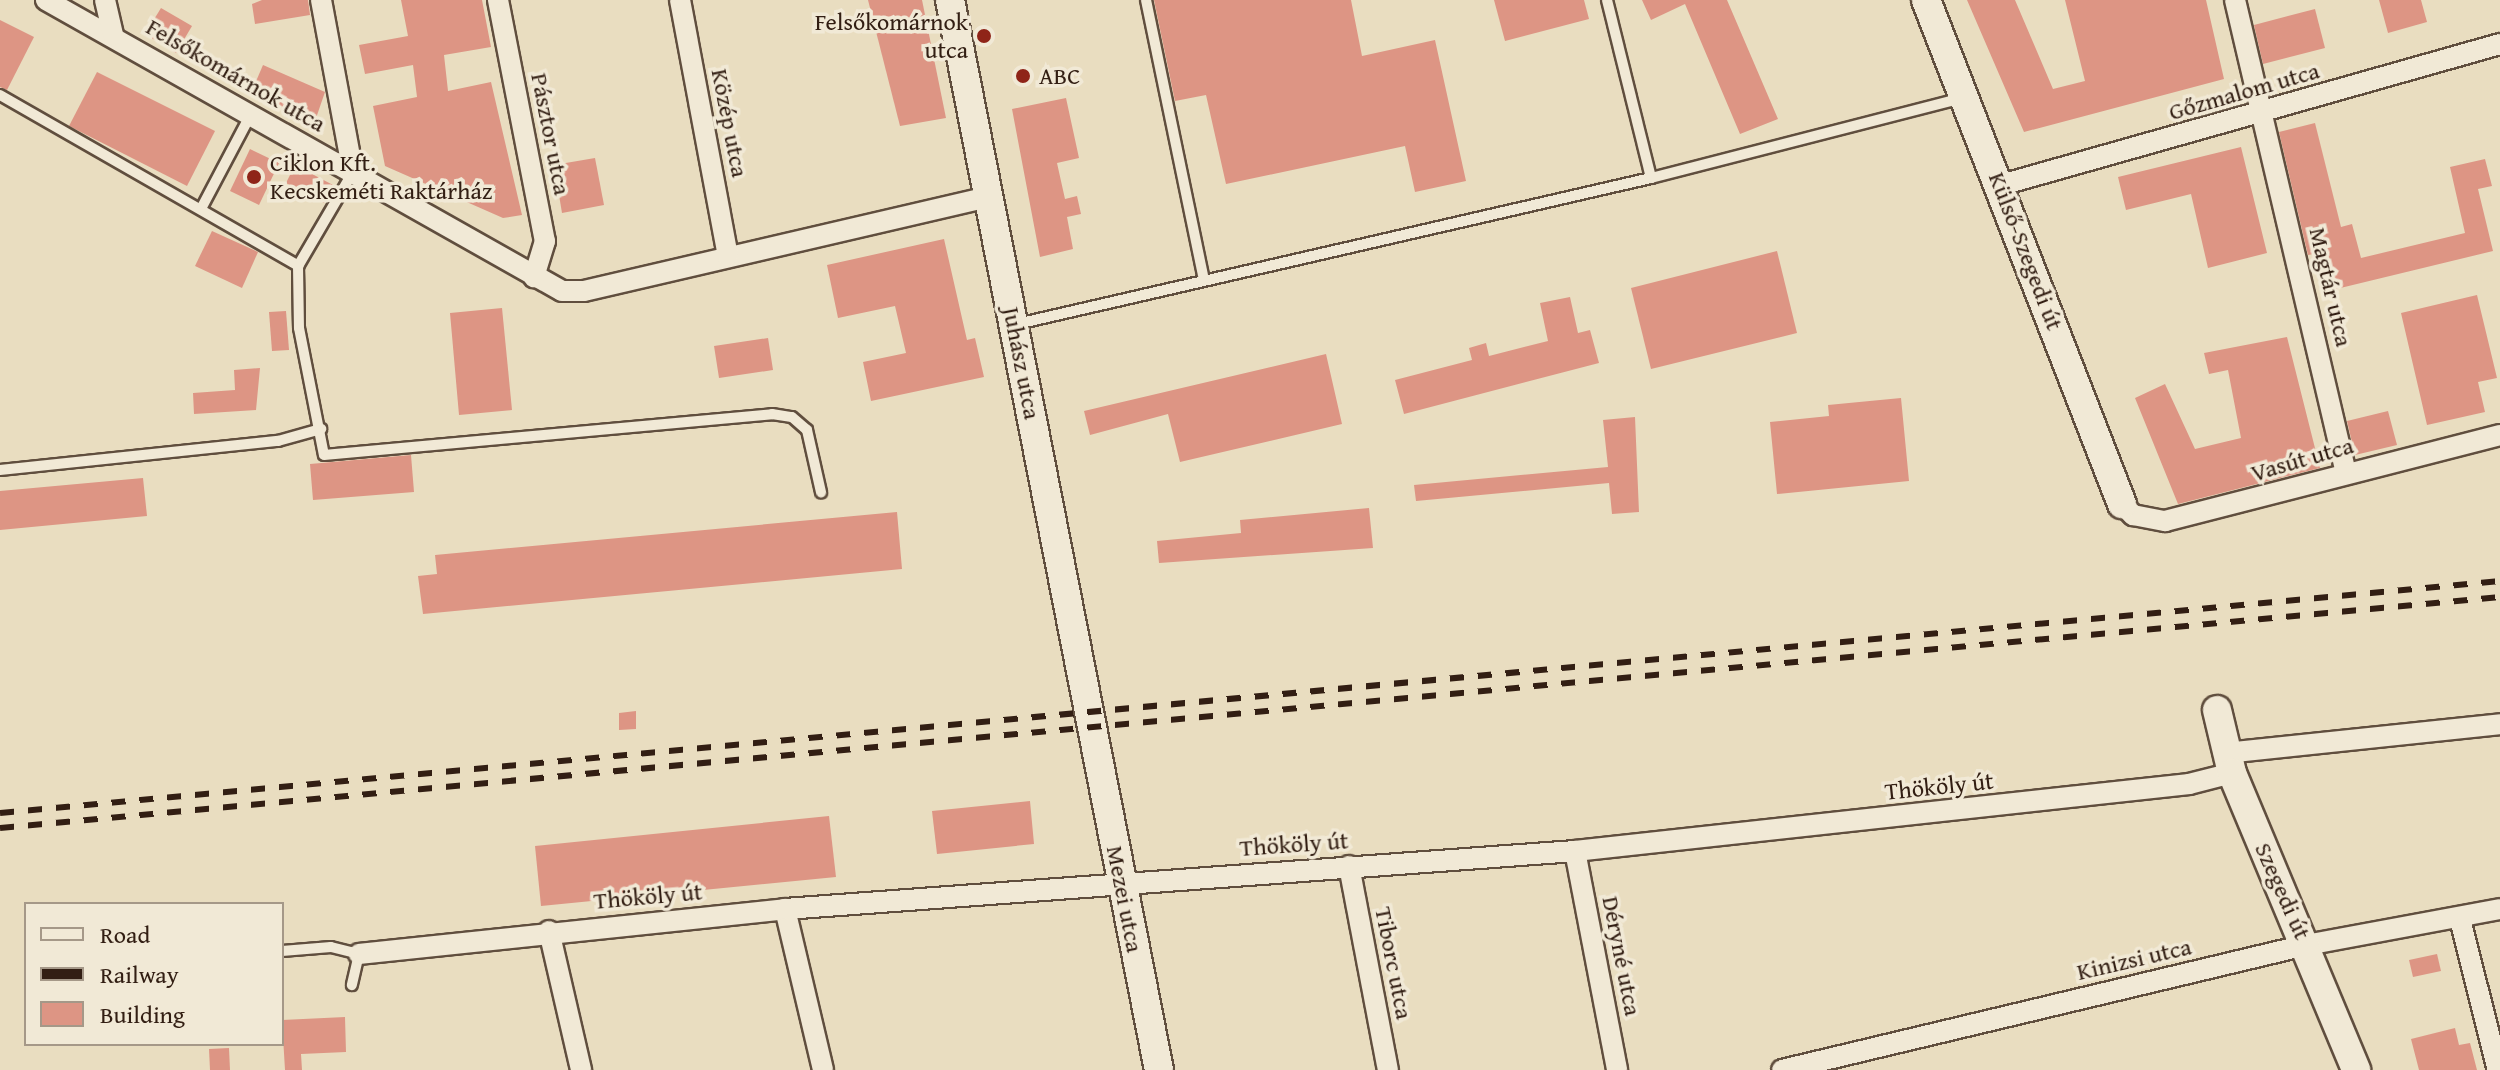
<!DOCTYPE html>
<meta charset="utf-8">
<style>
body{margin:0}
#map{position:relative;width:2500px;height:1070px;overflow:hidden;background:#e9ddc0;font-family:"Gentium Book Plus",serif}
div>[style]{position:absolute}
.building>*{inset:0;background:#dd9584}
.roads{filter:drop-shadow(2px 0 #604e3e) drop-shadow(-2px 0 #604e3e) drop-shadow(0 2px #604e3e) drop-shadow(0 -2px #604e3e)}
.lane>*{height:10px;margin:-5px;padding:0 5px;transform-origin:5px;border-radius:5px;background:#f1e9d6}
.street>*{height:20px;margin:-10px;padding:0 10px;transform-origin:10px;border-radius:10px;background:#f1e9d6}
.secondary>*{height:28px;margin:-14px;padding:0 14px;transform-origin:14px;border-radius:14px;background:#f1e9d6}
.rail>*{height:6px;margin-top:-3px;transform-origin:0;background:repeating-linear-gradient(90deg,#321e13 0 14px,transparent 0 28px)}
.dots>*{width:22px;height:22px;translate:-50% -50%;box-sizing:border-box;border:4px solid #f1e9d6;border-radius:50%}
span{translate:-50% -50%;white-space:nowrap;text-align:center;line-height:1.15;-webkit-text-stroke:7px #f1e9d6;paint-order:stroke}
.poi-label{font-size:24px;color:#321e13}
.right{translate:-100% -50%;text-align:right}
.left{translate:0 -50%;text-align:left}
.street-label{font-size:24px;color:#321e13}
.legend{position:absolute;left:24px;top:902px;width:260px;height:144px;box-sizing:border-box;background:#f1e9d6;border:2px solid #a59888;margin:0;padding:10px 14px;list-style:none;font-size:24px;color:#321e13}
.legend li{display:flex;align-items:center;gap:16px;height:40px}
.legend b{width:40px;border:2px solid #a59888}
</style>
<div id="map">
<div class="building">
<i style="clip-path:polygon(262px 0,308px 0,310px 15px,255px 24px,252px 4px)"></i>
<i style="clip-path:polygon(401px 0,482px 0,491px 47px,444px 55px,448px 91px,491px 82px,522px 215px,503px 218px,385px 166px,373px 106px,417px 97px,413px 65px,365px 74px,359px 45px,408px 36px)"></i>
<i style="clip-path:polygon(868px 0,922px 0,946px 118px,900px 126px)"></i>
<i style="clip-path:polygon(1154px 0,1351px 0,1362px 56px,1435px 40px,1466px 181px,1415px 192px,1405px 146px,1226px 184px,1206px 95px,1175px 101px)"></i>
<i style="clip-path:polygon(1494px 0,1584px 0,1589px 19px,1505px 41px)"></i>
<i style="clip-path:polygon(1642px 0,1727px 0,1778px 119px,1740px 134px,1685px 4px,1651px 20px)"></i>
<i style="clip-path:polygon(1967px 0,2015px 0,2053px 89px,2085px 81px,2065px 0,2206px 0,2224px 79px,2024px 132px)"></i>
<i style="clip-path:polygon(2379px 0,2421px 0,2427px 22px,2388px 33px)"></i>
<i style="clip-path:polygon(161px 8px,192px 26px,176px 53px,145px 34px)"></i>
<i style="clip-path:polygon(2315px 9px,2325px 48px,2263px 64px,2254px 25px)"></i>
<i style="clip-path:polygon(0 20px,34px 37px,7px 90px,0 87px)"></i>
<i style="clip-path:polygon(263px 65px,325px 92px,315px 121px,251px 93px)"></i>
<i style="clip-path:polygon(97px 72px,215px 131px,187px 186px,69px 126px)"></i>
<i style="clip-path:polygon(1066px 98px,1079px 158px,1057px 163px,1065px 199px,1077px 196px,1081px 214px,1067px 217px,1073px 249px,1040px 257px,1012px 109px)"></i>
<i style="clip-path:polygon(2315px 123px,2341px 227px,2352px 224px,2361px 258px,2465px 233px,2450px 167px,2485px 159px,2492px 186px,2478px 189px,2493px 251px,2328px 291px,2319px 253px,2308px 255px,2279px 132px)"></i>
<i style="clip-path:polygon(2241px 147px,2267px 253px,2208px 268px,2191px 194px,2126px 210px,2118px 177px)"></i>
<i style="clip-path:polygon(250px 149px,279px 163px,259px 205px,230px 191px)"></i>
<i style="clip-path:polygon(595px 158px,604px 205px,562px 213px,554px 165px)"></i>
<i style="clip-path:polygon(295px 165px,333px 185px,324px 203px,286px 183px)"></i>
<i style="clip-path:polygon(212px 231px,258px 252px,242px 288px,195px 266px)"></i>
<i style="clip-path:polygon(944px 239px,967px 340px,975px 338px,984px 377px,871px 401px,863px 362px,906px 353px,895px 306px,838px 318px,827px 265px)"></i>
<i style="clip-path:polygon(1777px 251px,1797px 333px,1651px 369px,1631px 288px)"></i>
<i style="clip-path:polygon(2477px 295px,2497px 378px,2478px 382px,2485px 412px,2427px 425px,2401px 313px)"></i>
<i style="clip-path:polygon(1570px 297px,1578px 333px,1590px 330px,1599px 363px,1404px 414px,1395px 380px,1472px 360px,1469px 348px,1486px 343px,1489px 356px,1548px 341px,1540px 303px)"></i>
<i style="clip-path:polygon(502px 308px,512px 410px,459px 415px,450px 313px)"></i>
<i style="clip-path:polygon(286px 311px,289px 350px,272px 351px,269px 312px)"></i>
<i style="clip-path:polygon(2287px 337px,2320px 468px,2178px 504px,2135px 398px,2165px 384px,2195px 449px,2241px 438px,2228px 370px,2209px 374px,2204px 353px)"></i>
<i style="clip-path:polygon(768px 338px,773px 370px,719px 378px,714px 346px)"></i>
<i style="clip-path:polygon(1326px 354px,1342px 424px,1180px 462px,1168px 414px,1090px 435px,1084px 411px)"></i>
<i style="clip-path:polygon(260px 368px,256px 410px,194px 414px,193px 393px,235px 390px,234px 370px)"></i>
<i style="clip-path:polygon(1901px 398px,1909px 481px,1777px 494px,1770px 422px,1829px 416px,1828px 405px)"></i>
<i style="clip-path:polygon(2388px 411px,2397px 445px,2355px 455px,2347px 421px)"></i>
<i style="clip-path:polygon(1635px 417px,1639px 512px,1612px 514px,1609px 483px,1416px 501px,1414px 485px,1608px 467px,1603px 420px)"></i>
<i style="clip-path:polygon(411px 455px,414px 492px,313px 500px,310px 464px)"></i>
<i style="clip-path:polygon(143px 478px,147px 516px,0 530px,0 491px)"></i>
<i style="clip-path:polygon(1369px 508px,1373px 548px,1159px 563px,1157px 541px,1241px 533px,1240px 520px)"></i>
<i style="clip-path:polygon(897px 512px,902px 569px,423px 614px,418px 576px,437px 574px,435px 555px)"></i>
<i style="clip-path:polygon(636px 711px,636px 729px,619px 730px,619px 713px)"></i>
<i style="clip-path:polygon(1030px 801px,1034px 844px,937px 854px,932px 811px)"></i>
<i style="clip-path:polygon(829px 816px,836px 877px,541px 906px,535px 846px)"></i>
<i style="clip-path:polygon(2437px 954px,2441px 971px,2413px 977px,2409px 960px)"></i>
<i style="clip-path:polygon(345px 1017px,346px 1052px,301px 1054px,302px 1070px,285px 1070px,282px 1020px)"></i>
<i style="clip-path:polygon(2455px 1028px,2459px 1045px,2470px 1043px,2477px 1070px,2419px 1070px,2411px 1039px)"></i>
<i style="clip-path:polygon(229px 1048px,230px 1070px,210px 1070px,209px 1049px)"></i>
</div>
<div class="roads">
<div class="lane">
<i style="left:1146px;top:0;width:286px;rotate:78.3deg"></i>
<i style="left:1607px;top:0;width:183px;rotate:76.1deg"></i>
<i style="left:0;top:95px;width:344px;rotate:29.8deg"></i>
<i style="left:353px;top:172px;width:109px;rotate:120.3deg"></i>
<i style="left:298px;top:266px;width:62px;rotate:89.1deg"></i>
<i style="left:299px;top:328px;width:129px;rotate:78.9deg"></i>
<i style="left:324px;top:455px;width:450px;rotate:-5.2deg"></i>
<i style="left:772px;top:414px;width:20px;rotate:9deg"></i>
<i style="left:792px;top:417px;width:20px;rotate:41deg"></i>
<i style="left:807px;top:430px;width:64px;rotate:77.3deg"></i>
<i style="left:202px;top:207px;width:105px;rotate:-62.2deg"></i>
<i style="left:1017px;top:324px;width:651px;rotate:-12.97deg"></i>
<i style="left:1651px;top:178px;width:321px;rotate:-14.4deg"></i>
<i style="left:0;top:470px;width:280px;rotate:-6deg"></i>
<i style="left:278px;top:441px;width:45px;rotate:-15.6deg"></i>
<i style="left:282px;top:951px;width:49px;rotate:-4.7deg"></i>
<i style="left:331px;top:947px;width:29px;rotate:14deg"></i>
<i style="left:359px;top:954px;width:32px;rotate:103deg"></i>
</div>
<div class="street">
<i style="left:46px;top:0;width:592px;rotate:29.42deg"></i>
<i style="left:562px;top:291px;width:22px"></i>
<i style="left:584px;top:291px;width:414px;rotate:-13.1deg"></i>
<i style="left:105px;top:0;width:36px;rotate:77deg"></i>
<i style="left:321px;top:0;width:175px;rotate:79.5deg"></i>
<i style="left:498px;top:0;width:246px;rotate:79deg"></i>
<i style="left:545px;top:241px;width:38px;rotate:107deg"></i>
<i style="left:680px;top:0;width:260px;rotate:79.4deg"></i>
<i style="left:2235px;top:0;width:486px;rotate:76.8deg"></i>
<i style="left:2001px;top:185px;width:519px;rotate:-15.78deg"></i>
<i style="left:2122px;top:504px;width:16px;rotate:45deg"></i>
<i style="left:2133px;top:515px;width:33px;rotate:11deg"></i>
<i style="left:2165px;top:521px;width:346px;rotate:-14.4deg"></i>
<i style="left:2226px;top:753px;width:276px;rotate:-6deg"></i>
<i style="left:1575px;top:851px;width:223px;rotate:79.1deg"></i>
<i style="left:1349px;top:866px;width:208px;rotate:79.2deg"></i>
<i style="left:785px;top:909px;width:165px;rotate:76.7deg"></i>
<i style="left:2460px;top:919px;width:156px;rotate:75.9deg"></i>
<i style="left:549px;top:931px;width:143px;rotate:77deg"></i>
<i style="left:359px;top:954px;width:428px;rotate:-6deg"></i>
<i style="left:785px;top:909px;width:792px;rotate:-4.2deg"></i>
<i style="left:1575px;top:851px;width:618px;rotate:-6.23deg"></i>
<i style="left:2189px;top:784px;width:44px;rotate:-14.3deg"></i>
<i style="left:1782px;top:1070px;width:539px;rotate:-13.42deg"></i>
<i style="left:2306px;top:945px;width:197px;rotate:-10.5deg"></i>
</div>
<div class="secondary">
<i style="left:950px;top:0;width:1090px;rotate:78.95deg"></i>
<i style="left:1926px;top:0;width:541px;rotate:68.75deg"></i>
<i style="left:2217px;top:710px;width:65px;rotate:76.6deg"></i>
<i style="left:2232px;top:773px;width:322px;rotate:67.3deg"></i>
</div>
</div>
<div class="rail">
<i style="left:0;top:813px;width:2511px;rotate:-5.3deg"></i>
<i style="left:0;top:828px;width:2511px;rotate:-5.28deg"></i>
</div>
<div class="dots">
<i style="left:984px;top:36px;background:#8f2418"></i>
<i style="left:1023px;top:76px;background:#8f2418"></i>
<i style="left:254px;top:177px;background:#8f2418"></i>
</div>
<div class="poi-label">
<span class="right" style="left:968px;top:36px">Felsőkomárnok<br>utca</span>
<span class="left" style="left:1039px;top:76px">ABC</span>
<span class="left" style="left:270px;top:177px">Ciklon Kft.<br>Kecskeméti Raktárház</span>
</div>
<div class="street-label">
<span style="left:236px;top:75px;rotate:30deg">Felsőkomárnok utca</span>
<span style="left:2244px;top:91px;rotate:-16deg">Gőzmalom utca</span>
<span style="left:730px;top:123px;rotate:79deg">Közép utca</span>
<span style="left:551px;top:134px;rotate:79deg">Pásztor utca</span>
<span style="left:2026px;top:251px;rotate:69deg">Külső-Szegedi út</span>
<span style="left:2331px;top:287px;rotate:77deg">Magtár utca</span>
<span style="left:1022px;top:363px;rotate:79deg">Juhász utca</span>
<span style="left:2302px;top:459px;rotate:-16deg">Vasút utca</span>
<span style="left:1939px;top:786px;rotate:-6deg">Thököly út</span>
<span style="left:1294px;top:844px;rotate:-4deg">Thököly út</span>
<span style="left:2283px;top:891px;rotate:66deg">Szegedi út</span>
<span style="left:648px;top:896px;rotate:-5deg">Thököly út</span>
<span style="left:1125px;top:899px;rotate:79deg">Mezei utca</span>
<span style="left:1622px;top:956px;rotate:79deg">Déryné utca</span>
<span style="left:2134px;top:959px;rotate:-13deg">Kinizsi utca</span>
<span style="left:1394px;top:963px;rotate:79deg">Tiborc utca</span>
</div>
<ul class="legend">
<li><b style="height:10px;background:#f1e9d6"></b>Road</li>
<li><b style="height:10px;background:#321e13"></b>Railway</li>
<li><b style="height:22px;background:#dd9584"></b>Building</li>
</ul>
</div>
